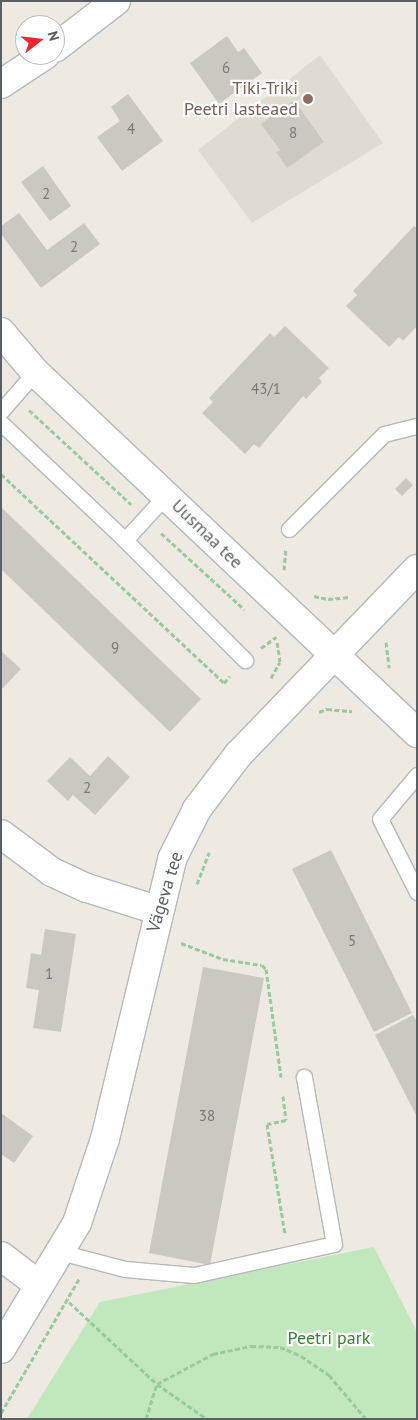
<!DOCTYPE html>
<meta charset="utf-8">
<style>
body{margin:0}
#map{position:relative;width:418px;height:1420px;overflow:hidden;background:#eeeae2;font-family:"PT Sans",sans-serif}
div>[style]{position:absolute}
.education>*{inset:0;background:#e0dbd2}
.green>*{inset:0;background:#c1e7bd}
.building>*{inset:0;background:#cbc7c1}
.path>*{height:3px;margin-top:-1.5px;transform-origin:0;background:repeating-linear-gradient(90deg,#97ca9f 0 5px,transparent 0 7.5px)}
.roads{filter:drop-shadow(1px 0 #b4b9bd) drop-shadow(-1px 0 #b4b9bd) drop-shadow(0 1px #b4b9bd) drop-shadow(0 -1px #b4b9bd)}
.lane>*{height:15px;margin:-7.5px;padding:0 7.5px;transform-origin:7.5px;border-radius:7.5px;background:#fff}
.street>*{height:28px;margin:-14px;padding:0 14px;transform-origin:14px;border-radius:14px;background:#fff}
.dots>*{width:14px;height:14px;translate:-50% -50%;box-sizing:border-box;border:2px solid #fff;border-radius:50%}
span{translate:-50% -50%;white-space:nowrap;text-align:center;line-height:1.15;-webkit-text-stroke:4.5px #fff;paint-order:stroke}
.number-label{font-size:15px;color:#76797a}
.number-label span{-webkit-text-stroke-width:0}
.education-label{font-size:18px;color:#785e54}
.right{translate:-100% -50%;text-align:right}
.street-label{font-size:18px;color:#5a5f63}
.park-label{font-size:18px;color:#368430}
.frame{position:absolute;inset:0;border:2px solid #5a5f63;pointer-events:none}
.north{position:absolute;left:15px;top:15px;width:50px;height:50px;box-sizing:border-box;background:#fff;border:1px solid #bdbfc1;border-radius:50%;rotate:74deg;font-size:14px;font-weight:700;line-height:20px;text-align:center;color:#5a5f63}
.north::after{content:'';display:block;margin:auto;width:18px;height:22px;background:#f1252d;clip-path:polygon(50% 0,100% 100%,50% 72%,0 100%)}
</style>
<div id="map">
<div class="education">
<i style="clip-path:polygon(320px 55px,383px 143px,252px 223px,198px 150px)"></i>
</div>
<div class="green">
<i style="clip-path:polygon(374px 1247px,417px 1332px,417px 1419px,27px 1419px,100px 1302px)"></i>
</div>
<div class="building">
<i style="clip-path:polygon(227px 36px,238px 52px,244px 48px,262px 73px,219px 104px,190px 63px)"></i>
<i style="clip-path:polygon(128px 94px,163px 141px,122px 171px,97px 137px,120px 121px,111px 107px)"></i>
<i style="clip-path:polygon(294px 100px,324px 142px,287px 168px,276px 152px,280px 150px,261px 124px)"></i>
<i style="clip-path:polygon(43px 166px,71px 206px,50px 221px,21px 182px)"></i>
<i style="clip-path:polygon(19px 213px,47px 250px,84px 223px,100px 244px,41px 288px,1px 234px,1px 226px)"></i>
<i style="clip-path:polygon(414px 226px,417px 228px,417px 326px,403px 341px,399px 337px,389px 347px,346px 306px,357px 295px,353px 291px)"></i>
<i style="clip-path:polygon(285px 326px,329px 368px,319px 378px,322px 382px,306px 399px,303px 396px,259px 448px,254px 444px,245px 454px,202px 413px,213px 402px,209px 398px,270px 333px,274px 337px)"></i>
<i style="clip-path:polygon(406px 478px,413px 485px,402px 496px,395px 489px)"></i>
<i style="clip-path:polygon(1px 507px,201px 699px,170px 732px,1px 569px)"></i>
<i style="clip-path:polygon(1px 651px,21px 669px,1px 690px)"></i>
<i style="clip-path:polygon(108px 756px,130px 777px,95px 815px,73px 795px,68px 801px,47px 781px,70px 757px,90px 776px)"></i>
<i style="clip-path:polygon(331px 850px,412px 1013px,374px 1032px,292px 869px)"></i>
<i style="clip-path:polygon(45px 929px,76px 934px,61px 1032px,33px 1028px,39px 990px,26px 988px,31px 953px,41px 955px)"></i>
<i style="clip-path:polygon(203px 967px,264px 978px,210px 1265px,149px 1253px)"></i>
<i style="clip-path:polygon(413px 1015px,417px 1022px,417px 1117px,375px 1035px)"></i>
<i style="clip-path:polygon(1px 1113px,33px 1136px,14px 1163px,1px 1154px)"></i>
</div>
<div class="path">
<i style="left:29px;top:410px;width:139px;rotate:42.7deg"></i>
<i style="left:1px;top:474px;width:306px;rotate:43.1deg"></i>
<i style="left:224px;top:683px;width:9px;rotate:-49deg"></i>
<i style="left:161px;top:533px;width:113px;rotate:42.5deg"></i>
<i style="left:284px;top:570px;width:21px;rotate:-85deg"></i>
<i style="left:314px;top:596px;width:14px;rotate:12deg"></i>
<i style="left:328px;top:599px;width:22px;rotate:-5deg"></i>
<i style="left:386px;top:642px;width:26px;rotate:83deg"></i>
<i style="left:261px;top:648px;width:19px;rotate:-36deg"></i>
<i style="left:271px;top:678px;width:18px;rotate:-61deg"></i>
<i style="left:280px;top:662px;width:22px;rotate:-98deg"></i>
<i style="left:319px;top:712px;width:9px;rotate:-21deg"></i>
<i style="left:327px;top:709px;width:25px;rotate:5deg"></i>
<i style="left:197px;top:884px;width:34px;rotate:-69deg"></i>
<i style="left:181px;top:943px;width:45px;rotate:20.9deg"></i>
<i style="left:223px;top:959px;width:39px;rotate:9deg"></i>
<i style="left:262px;top:965px;width:6px;rotate:45deg"></i>
<i style="left:266px;top:969px;width:109px;rotate:82.1deg"></i>
<i style="left:283px;top:1096px;width:24px;rotate:83deg"></i>
<i style="left:286px;top:1120px;width:19px;rotate:168deg"></i>
<i style="left:267px;top:1124px;width:111px;rotate:80.7deg"></i>
<i style="left:69px;top:1302px;width:120px;rotate:43deg"></i>
<i style="left:157px;top:1384px;width:61px;rotate:35deg"></i>
<i style="left:1px;top:1413px;width:155px;rotate:-59.8deg"></i>
<i style="left:146px;top:1419px;width:37px;rotate:-73deg"></i>
<i style="left:157px;top:1384px;width:64px;rotate:-28.2deg"></i>
<i style="left:213px;top:1354px;width:39px;rotate:-12deg"></i>
<i style="left:251px;top:1346px;width:29px;rotate:2deg"></i>
<i style="left:280px;top:1347px;width:23px;rotate:23deg"></i>
<i style="left:301px;top:1356px;width:34px;rotate:34deg"></i>
<i style="left:329px;top:1375px;width:57px;rotate:49.9deg"></i>
</div>
<div class="roads">
<div class="lane">
<i style="left:1px;top:411px;width:52px;rotate:-48.9deg"></i>
<i style="left:1px;top:423px;width:170px;rotate:43.3deg"></i>
<i style="left:166px;top:495px;width:61px;rotate:132.3deg"></i>
<i style="left:125px;top:540px;width:170px;rotate:45deg"></i>
<i style="left:289px;top:529px;width:134px;rotate:-45deg"></i>
<i style="left:384px;top:434px;width:34px;rotate:-14deg"></i>
<i style="left:417px;top:775px;width:57px;rotate:130.1deg"></i>
<i style="left:380px;top:819px;width:82px;rotate:63.1deg"></i>
<i style="left:60px;top:1252px;width:67px;rotate:14.7deg"></i>
<i style="left:125px;top:1269px;width:69px;rotate:5deg"></i>
<i style="left:194px;top:1275px;width:143px;rotate:-12.5deg"></i>
<i style="left:334px;top:1244px;width:170px;rotate:-100.2deg"></i>
</div>
<div class="street">
<i style="left:55px;top:48px;width:77px;rotate:-37.6deg"></i>
<i style="left:1px;top:84px;width:53px;rotate:-33.4deg"></i>
<i style="left:1px;top:332px;width:52px;rotate:49.6deg"></i>
<i style="left:35px;top:372px;width:526px;rotate:43.38deg"></i>
<i style="left:1px;top:834px;width:64px;rotate:36.7deg"></i>
<i style="left:52px;top:872px;width:38px;rotate:25deg"></i>
<i style="left:87px;top:888px;width:73px;rotate:17.4deg"></i>
<i style="left:1px;top:1256px;width:48px;rotate:37.3deg"></i>
<i style="left:1px;top:1349px;width:147px;rotate:-58.9deg"></i>
<i style="left:77px;top:1223px;width:89px;rotate:-71.6deg"></i>
<i style="left:105px;top:1139px;width:288px;rotate:-76.5deg"></i>
<i style="left:172px;top:859px;width:56px;rotate:-63.4deg"></i>
<i style="left:197px;top:809px;width:68px;rotate:-52.8deg"></i>
<i style="left:238px;top:755px;width:258px;rotate:-46.1deg"></i>
</div>
</div>
<div class="dots">
<i style="left:308px;top:99px;background:#8d6e63"></i>
</div>
<div class="number-label">
<span style="left:226px;top:68px">6</span>
<span style="left:131px;top:129px">4</span>
<span style="left:293px;top:133px">8</span>
<span style="left:46px;top:194px">2</span>
<span style="left:74px;top:247px">2</span>
<span style="left:266px;top:389px">43/1</span>
<span style="left:115px;top:648px">9</span>
<span style="left:87px;top:788px">2</span>
<span style="left:352px;top:941px">5</span>
<span style="left:49px;top:974px">1</span>
<span style="left:207px;top:1116px">38</span>
</div>
<div class="education-label">
<span class="right" style="left:298px;top:99px">Tiki-Triki<br>Peetri lasteaed</span>
</div>
<div class="street-label">
<span style="left:207px;top:534px;rotate:44deg">Uusmaa tee</span>
<span style="left:165px;top:892px;rotate:-73deg">Vägeva tee</span>
</div>
<div class="park-label">
<span style="left:329px;top:1338px">Peetri park</span>
</div>
<div class="frame"></div>
<div class="north">N</div>
</div>
